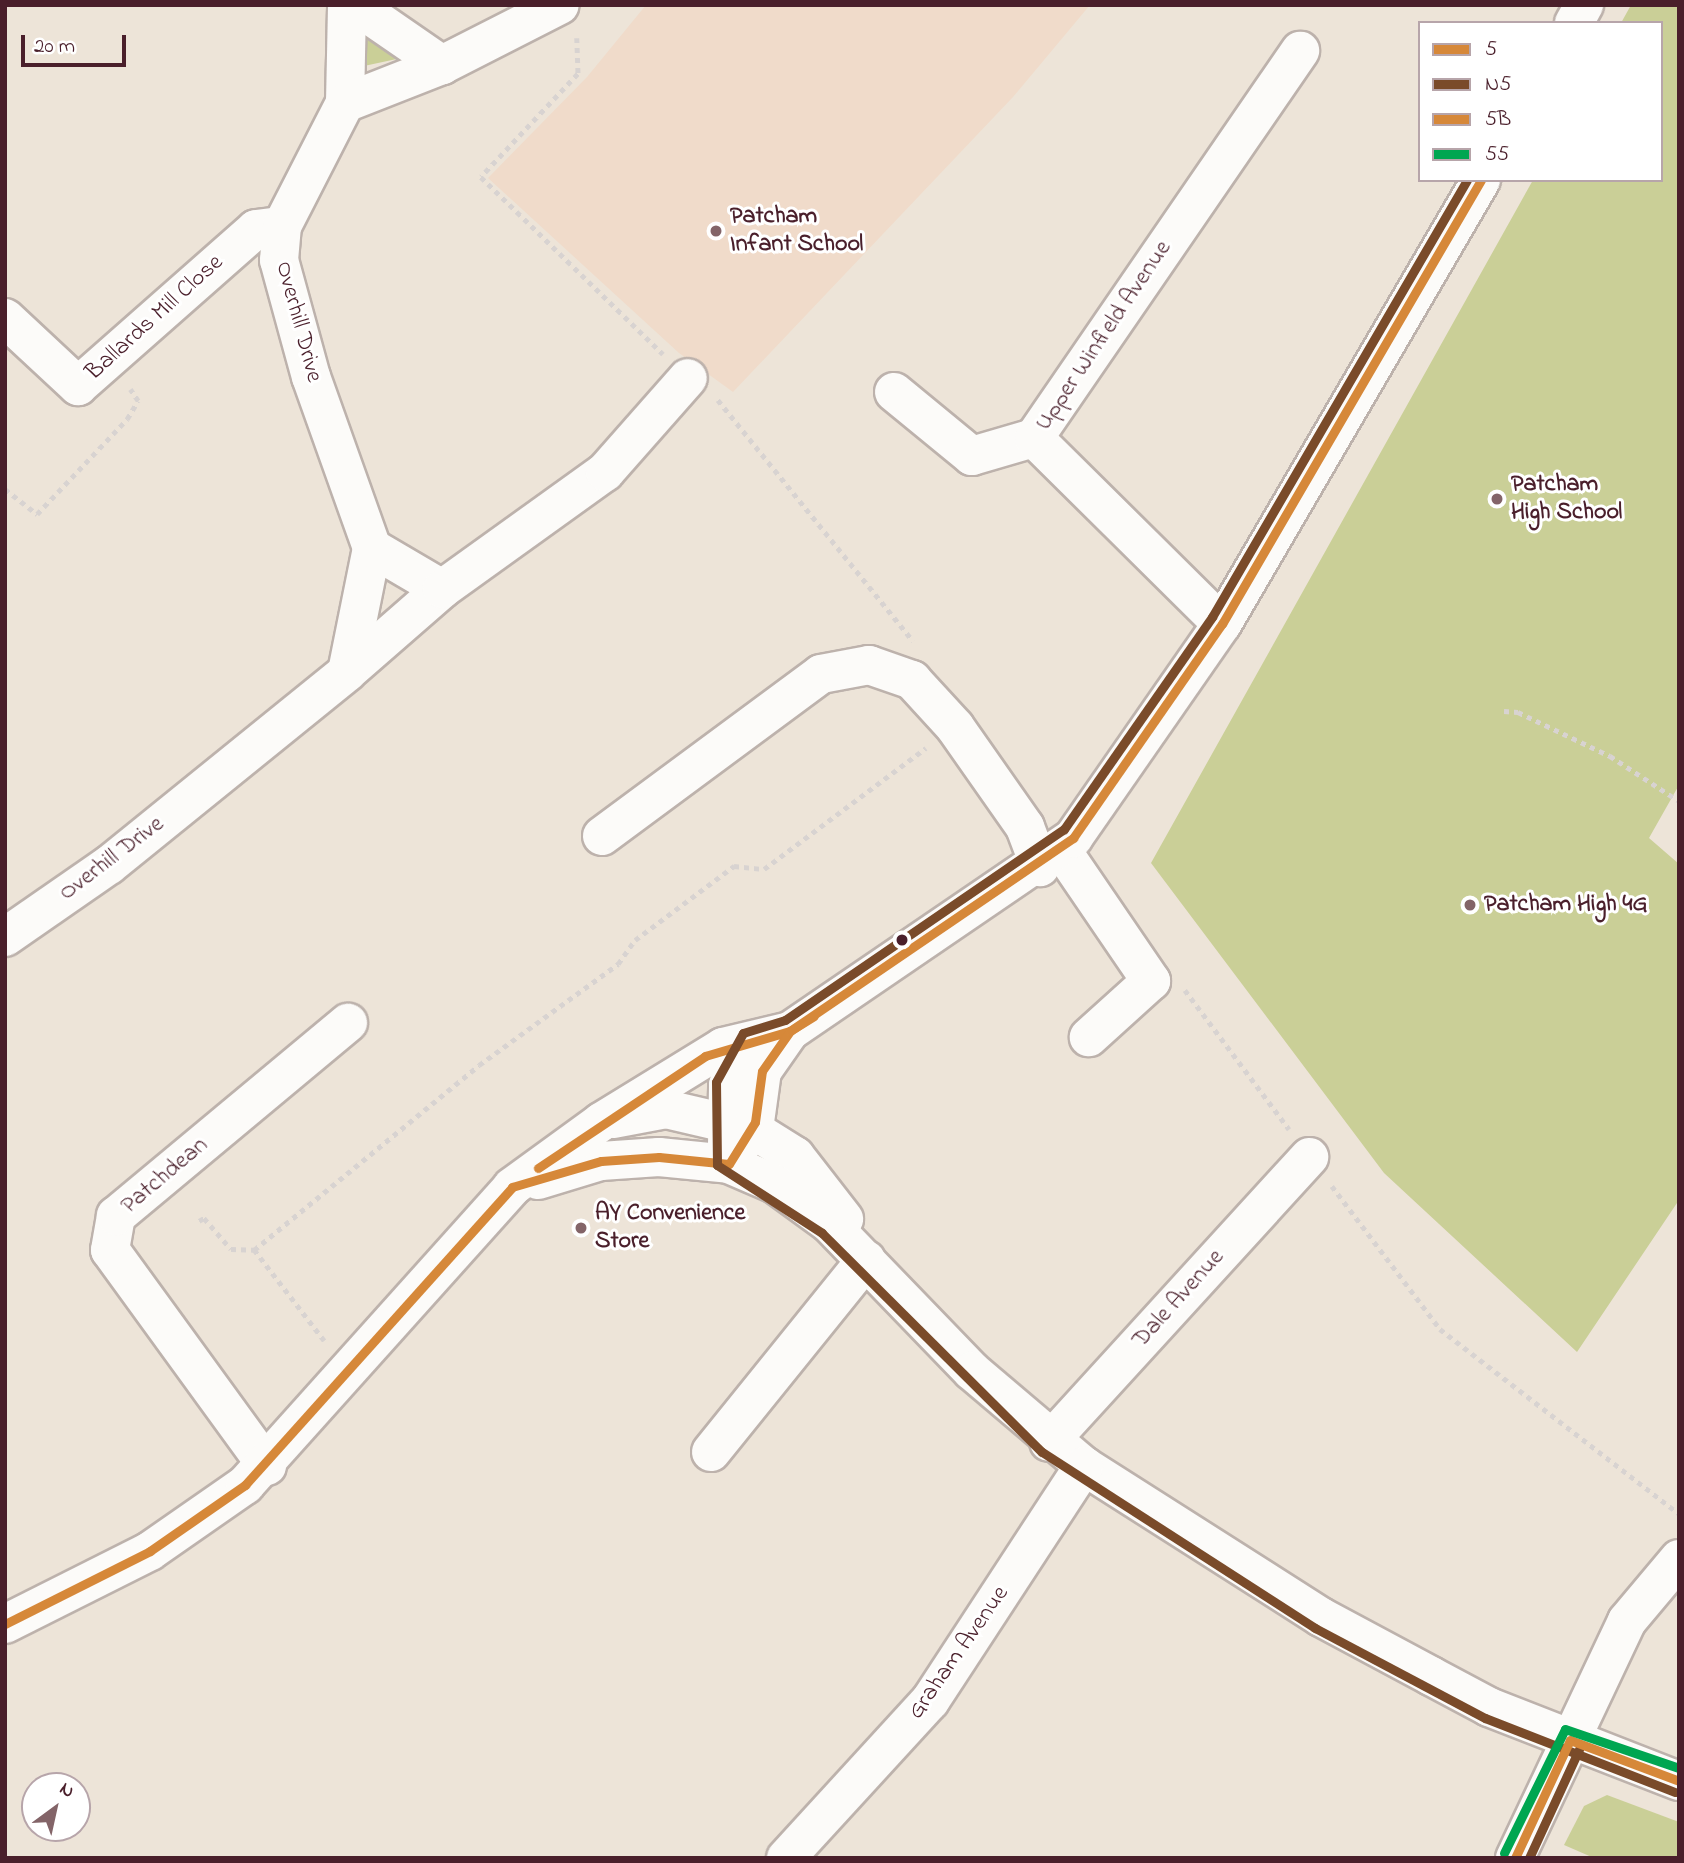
<!DOCTYPE html>
<style>
body{margin:0}
#map{position:relative;width:1684px;height:1863px;overflow:hidden;background:#ede4d8;font-family:"Indie Flower",sans-serif}
div>[style]{position:absolute}
.built>*{inset:0;background:#f0dbca}
.green>*{inset:0;background:#cacf97}
.path>*{height:4.5px;margin-top:-2.25px;transform-origin:0;background:repeating-linear-gradient(90deg,#d8d3d1 0 5px,transparent 0 10px)}
.roads{filter:drop-shadow(2px 0 #bdb2ac) drop-shadow(-2px 0 #bdb2ac) drop-shadow(0 2px #bdb2ac) drop-shadow(0 -2px #bdb2ac)}
.minor>*{height:38px;margin:-19px;padding:0 19px;transform-origin:19px;border-radius:19px;background:#fcfbf9}
.bus-1>*{height:9px;margin:-4.5px;padding:0 4.5px;transform-origin:4.5px;border-radius:4.5px;background:#d68839}
.bus-2>*{height:9px;margin:-4.5px;padding:0 4.5px;transform-origin:4.5px;border-radius:4.5px;background:#7a4b2a}
.bus-3>*{height:9px;margin:-4.5px;padding:0 4.5px;transform-origin:4.5px;border-radius:4.5px;background:#d68839}
.bus-4>*{height:9px;margin:-4.5px;padding:0 4.5px;transform-origin:4.5px;border-radius:4.5px;background:#00a651}
.dots>*{width:19px;height:19px;translate:-50% -50%;box-sizing:border-box;border:4px solid #fff;border-radius:50%}
span{translate:-50% -50%;white-space:nowrap;text-align:center;line-height:1.15;-webkit-text-stroke:6px #fff;paint-order:stroke}
.poi-label{font-size:24px;color:#4a1f2b;font-weight:700}
.left{translate:0 -50%;text-align:left}
.street-label{font-size:24px;color:#4a1f2b}
.frame{position:absolute;inset:0;border:7px solid #4a1f2b;pointer-events:none}
.legend{position:absolute;left:1418px;top:21px;width:245px;height:161px;box-sizing:border-box;background:#fff;border:2px solid #b7a5aa;margin:0;padding:9px 12px;list-style:none;font-size:21px;color:#4a1f2b}
.legend li{display:flex;align-items:center;gap:14px;height:35px}
.legend b{width:35px;border:2px solid #b7a5aa}
.north{position:absolute;left:21px;top:1772px;width:70px;height:70px;box-sizing:border-box;background:#fff;border:2px solid #b7a5aa;border-radius:50%;rotate:33deg;font-size:19px;font-weight:700;line-height:28px;text-align:center;color:#4a1f2b}
.north::after{content:'';display:block;margin:auto;width:24px;height:32px;background:#836468;clip-path:polygon(50% 0,100% 100%,50% 72%,0 100%)}
.scale{position:absolute;left:21px;top:35px;width:105px;height:32px;box-sizing:border-box;border:4px solid #4a1f2b;border-top:0;padding-left:9px;font-size:21px;line-height:24px;white-space:nowrap;color:#4a1f2b;-webkit-text-stroke:5px #fff;paint-order:stroke}
</style>
<div id="map">
<div class="built">
<i style="clip-path:polygon(646px 5px,1090px 5px,1013px 97px,733px 392px,679px 353px,488px 178px,587px 77px)"></i>
</div>
<div class="green">
<i style="clip-path:polygon(1631px 5px,1679px 5px,1679px 785px,1649px 838px,1679px 864px,1679px 1200px,1577px 1352px,1384px 1173px,1151px 863px,1533px 180px,1661px 180px,1661px 23px,1621px 23px)"></i>
<i style="clip-path:polygon(365px 33px,406px 57px,364px 66px)"></i>
<i style="clip-path:polygon(1607px 1795px,1679px 1822px,1679px 1858px,1594px 1858px,1564px 1845px,1584px 1806px)"></i>
</div>
<div class="path">
<i style="left:577px;top:38px;width:36px;rotate:88deg"></i>
<i style="left:578px;top:74px;width:141px;rotate:133.3deg"></i>
<i style="left:481px;top:177px;width:254px;rotate:44.2deg"></i>
<i style="left:718px;top:400px;width:310px;rotate:51deg"></i>
<i style="left:5px;top:489px;width:41px;rotate:38deg"></i>
<i style="left:37px;top:514px;width:131px;rotate:-46.5deg"></i>
<i style="left:127px;top:419px;width:21px;rotate:-59deg"></i>
<i style="left:138px;top:401px;width:14px;rotate:-124deg"></i>
<i style="left:1504px;top:711px;width:14px;rotate:4deg"></i>
<i style="left:1518px;top:712px;width:102px;rotate:25.6deg"></i>
<i style="left:1610px;top:756px;width:82px;rotate:33.1deg"></i>
<i style="left:1185px;top:990px;width:174px;rotate:53.2deg"></i>
<i style="left:1332px;top:1186px;width:179px;rotate:52.9deg"></i>
<i style="left:1440px;top:1329px;width:302px;rotate:37.7deg"></i>
<i style="left:199px;top:1221px;width:6px;rotate:-31deg"></i>
<i style="left:204px;top:1218px;width:41px;rotate:48.9deg"></i>
<i style="left:231px;top:1249px;width:23px;rotate:2deg"></i>
<i style="left:324px;top:1341px;width:115px;rotate:-127.6deg"></i>
<i style="left:254px;top:1250px;width:291px;rotate:-39.4deg"></i>
<i style="left:479px;top:1065px;width:172px;rotate:-36deg"></i>
<i style="left:618px;top:964px;width:29px;rotate:-55deg"></i>
<i style="left:635px;top:940px;width:124px;rotate:-36.8deg"></i>
<i style="left:734px;top:866px;width:30px;rotate:6deg"></i>
<i style="left:764px;top:869px;width:202px;rotate:-36.8deg"></i>
</div>
<div class="roads">
<div class="minor">
<i style="left:355px;top:5px;width:106px;rotate:34.6deg"></i>
<i style="left:1574px;top:23px;width:21px;rotate:-61deg"></i>
<i style="left:345px;top:103px;width:98px;rotate:-88.8deg"></i>
<i style="left:5px;top:318px;width:100px;rotate:43deg"></i>
<i style="left:78px;top:386px;width:237px;rotate:-41.4deg"></i>
<i style="left:256px;top:229px;width:26px;rotate:-7deg"></i>
<i style="left:894px;top:392px;width:101px;rotate:39.4deg"></i>
<i style="left:972px;top:456px;width:65px;rotate:-16.2deg"></i>
<i style="left:1034px;top:438px;width:470px;rotate:-55.5deg"></i>
<i style="left:1034px;top:438px;width:264px;rotate:44.7deg"></i>
<i style="left:372px;top:548px;width:81px;rotate:30.4deg"></i>
<i style="left:347px;top:672px;width:126px;rotate:-41.1deg"></i>
<i style="left:442px;top:589px;width:201px;rotate:-35.7deg"></i>
<i style="left:605px;top:472px;width:125px;rotate:-48.6deg"></i>
<i style="left:602px;top:836px;width:272px;rotate:-36.5deg"></i>
<i style="left:821px;top:674px;width:49px;rotate:-10.6deg"></i>
<i style="left:869px;top:665px;width:46px;rotate:19.2deg"></i>
<i style="left:912px;top:680px;width:64px;rotate:47.5deg"></i>
<i style="left:955px;top:727px;width:122px;rotate:55deg"></i>
<i style="left:1025px;top:827px;width:43px;rotate:69.4deg"></i>
<i style="left:1061px;top:849px;width:160px;rotate:55.7deg"></i>
<i style="left:1151px;top:981px;width:84px;rotate:137.9deg"></i>
<i style="left:5px;top:937px;width:126px;rotate:-34.7deg"></i>
<i style="left:109px;top:865px;width:306px;rotate:-39deg"></i>
<i style="left:347px;top:672px;width:126px;rotate:-78.6deg"></i>
<i style="left:372px;top:548px;width:182px;rotate:-109.6deg"></i>
<i style="left:311px;top:377px;width:121px;rotate:-105.3deg"></i>
<i style="left:279px;top:260px;width:34px;rotate:-85deg"></i>
<i style="left:282px;top:226px;width:138px;rotate:-62.9deg"></i>
<i style="left:345px;top:103px;width:104px;rotate:-21.4deg"></i>
<i style="left:442px;top:65px;width:132px;rotate:-27deg"></i>
<i style="left:613px;top:1119px;width:54px;rotate:-10.7deg"></i>
<i style="left:666px;top:1109px;width:88px;rotate:13.1deg"></i>
<i style="left:752px;top:1129px;width:51px;rotate:32.1deg"></i>
<i style="left:795px;top:1156px;width:80px;rotate:52.1deg"></i>
<i style="left:727px;top:1145px;width:60px;rotate:-89deg"></i>
<i style="left:728px;top:1085px;width:49px;rotate:-60.8deg"></i>
<i style="left:739px;top:1149px;width:31px;rotate:-59deg"></i>
<i style="left:755px;top:1122px;width:51px;rotate:-82.2deg"></i>
<i style="left:762px;top:1071px;width:49px;rotate:-55deg"></i>
<i style="left:538px;top:1180px;width:66px;rotate:-16.8deg"></i>
<i style="left:601px;top:1161px;width:58px;rotate:-3.9deg"></i>
<i style="left:659px;top:1157px;width:70px;rotate:5.7deg"></i>
<i style="left:729px;top:1164px;width:50px;rotate:23.5deg"></i>
<i style="left:775px;top:1184px;width:68px;rotate:36deg"></i>
<i style="left:830px;top:1224px;width:204px;rotate:46deg"></i>
<i style="left:972px;top:1371px;width:147px;rotate:40.3deg"></i>
<i style="left:1084px;top:1466px;width:281px;rotate:32.5deg"></i>
<i style="left:1321px;top:1617px;width:125px;rotate:28.2deg"></i>
<i style="left:1431px;top:1676px;width:66px;rotate:28.1deg"></i>
<i style="left:1489px;top:1707px;width:204px;rotate:21.3deg"></i>
<i style="left:1049px;top:1442px;width:386px;rotate:-47.6deg"></i>
<i style="left:711px;top:1452px;width:247px;rotate:-51.1deg"></i>
<i style="left:267px;top:1466px;width:267px;rotate:-126deg"></i>
<i style="left:110px;top:1250px;width:35px;rotate:-80deg"></i>
<i style="left:116px;top:1216px;width:302px;rotate:-39.8deg"></i>
<i style="left:5px;top:1624px;width:162px;rotate:-26.7deg"></i>
<i style="left:150px;top:1551px;width:116px;rotate:-34.8deg"></i>
<i style="left:245px;top:1485px;width:400px;rotate:-48.1deg"></i>
<i style="left:512px;top:1187px;width:110px;rotate:-36.1deg"></i>
<i style="left:601px;top:1122px;width:143px;rotate:-31.6deg"></i>
<i style="left:723px;top:1047px;width:69px;rotate:-13.4deg"></i>
<i style="left:790px;top:1031px;width:343px;rotate:-34.3deg"></i>
<i style="left:1073px;top:838px;width:261px;rotate:-55.2deg"></i>
<i style="left:1222px;top:624px;width:514px;rotate:-59.74deg"></i>
<i style="left:786px;top:1858px;width:213px;rotate:-47.5deg"></i>
<i style="left:930px;top:1701px;width:281px;rotate:-56.8deg"></i>
<i style="left:1515px;top:1858px;width:262px;rotate:-64.7deg"></i>
<i style="left:1627px;top:1621px;width:81px;rotate:-50deg"></i>
</div>
</div>
<div class="bus-1">
<i style="left:538px;top:1168px;width:201px;rotate:-33.8deg"></i>
<i style="left:705px;top:1056px;width:89px;rotate:-16.4deg"></i>
<i style="left:790px;top:1031px;width:28px;rotate:-32deg"></i>
<i style="left:5px;top:1624px;width:162px;rotate:-26.7deg"></i>
<i style="left:150px;top:1551px;width:116px;rotate:-34.8deg"></i>
<i style="left:245px;top:1485px;width:400px;rotate:-48.1deg"></i>
<i style="left:512px;top:1187px;width:93px;rotate:-16.3deg"></i>
<i style="left:601px;top:1161px;width:58px;rotate:-3.9deg"></i>
<i style="left:659px;top:1157px;width:70px;rotate:5.7deg"></i>
<i style="left:729px;top:1164px;width:49px;rotate:-58.2deg"></i>
<i style="left:755px;top:1122px;width:51px;rotate:-82.2deg"></i>
<i style="left:762px;top:1071px;width:49px;rotate:-55deg"></i>
<i style="left:790px;top:1031px;width:343px;rotate:-34.3deg"></i>
<i style="left:1073px;top:838px;width:261px;rotate:-55.2deg"></i>
<i style="left:1222px;top:624px;width:514px;rotate:-59.74deg"></i>
</div>
<div class="bus-2">
<i style="left:1467px;top:180px;width:506px;rotate:120.26deg"></i>
<i style="left:1212px;top:617px;width:259px;rotate:124.9deg"></i>
<i style="left:1064px;top:829px;width:338px;rotate:145.6deg"></i>
<i style="left:785px;top:1020px;width:44px;rotate:162.8deg"></i>
<i style="left:743px;top:1033px;width:56px;rotate:118.9deg"></i>
<i style="left:716px;top:1082px;width:83px;rotate:89.3deg"></i>
<i style="left:717px;top:1165px;width:125px;rotate:32.9deg"></i>
<i style="left:822px;top:1233px;width:310px;rotate:44.9deg"></i>
<i style="left:1042px;top:1452px;width:325px;rotate:32.8deg"></i>
<i style="left:1315px;top:1628px;width:192px;rotate:27.9deg"></i>
<i style="left:1485px;top:1718px;width:204px;rotate:21.3deg"></i>
<i style="left:1529px;top:1858px;width:124px;rotate:-65.3deg"></i>
</div>
<div class="bus-3">
<i style="left:1570px;top:1740px;width:116px;rotate:20.6deg"></i>
<i style="left:1515px;top:1858px;width:130px;rotate:-65deg"></i>
</div>
<div class="bus-4">
<i style="left:1504px;top:1853px;width:138px;rotate:-63.8deg"></i>
<i style="left:1565px;top:1729px;width:120px;rotate:18.9deg"></i>
</div>
<div class="dots">
<i style="left:716px;top:231px;background:#836468"></i>
<i style="left:1497px;top:499px;background:#836468"></i>
<i style="left:1470px;top:905px;background:#836468"></i>
<i style="left:902px;top:940px;background:#4a1f2b"></i>
<i style="left:581px;top:1228px;background:#836468"></i>
</div>
<div class="poi-label">
<span class="left" style="left:730px;top:231px">Patcham<br>Infant School</span>
<span class="left" style="left:1511px;top:499px">Patcham<br>High School</span>
<span class="left" style="left:1484px;top:905px">Patcham High 4G</span>
<span class="left" style="left:595px;top:1228px">AY Convenience<br>Store</span>
</div>
<div class="street-label">
<span style="left:155px;top:318px;rotate:-42deg">Ballards Mill Close</span>
<span style="left:298px;top:322px;rotate:75deg">Overhill Drive</span>
<span style="left:1104px;top:336px;rotate:-56deg">Upper Winfield Avenue</span>
<span style="left:112px;top:859px;rotate:-37deg">Overhill Drive</span>
<span style="left:165px;top:1176px;rotate:-40deg">Patchdean</span>
<span style="left:1179px;top:1299px;rotate:-48deg">Dale Avenue</span>
<span style="left:959px;top:1653px;rotate:-55deg">Graham Avenue</span>
</div>
<div class="frame"></div>
<ul class="legend">
<li><b style="height:9px;background:#d68839"></b>5</li>
<li><b style="height:9px;background:#7a4b2a"></b>N5</li>
<li><b style="height:9px;background:#d68839"></b>5B</li>
<li><b style="height:9px;background:#00a651"></b>55</li>
</ul>
<div class="north">N</div>
<div class="scale">20 m</div>
</div>
